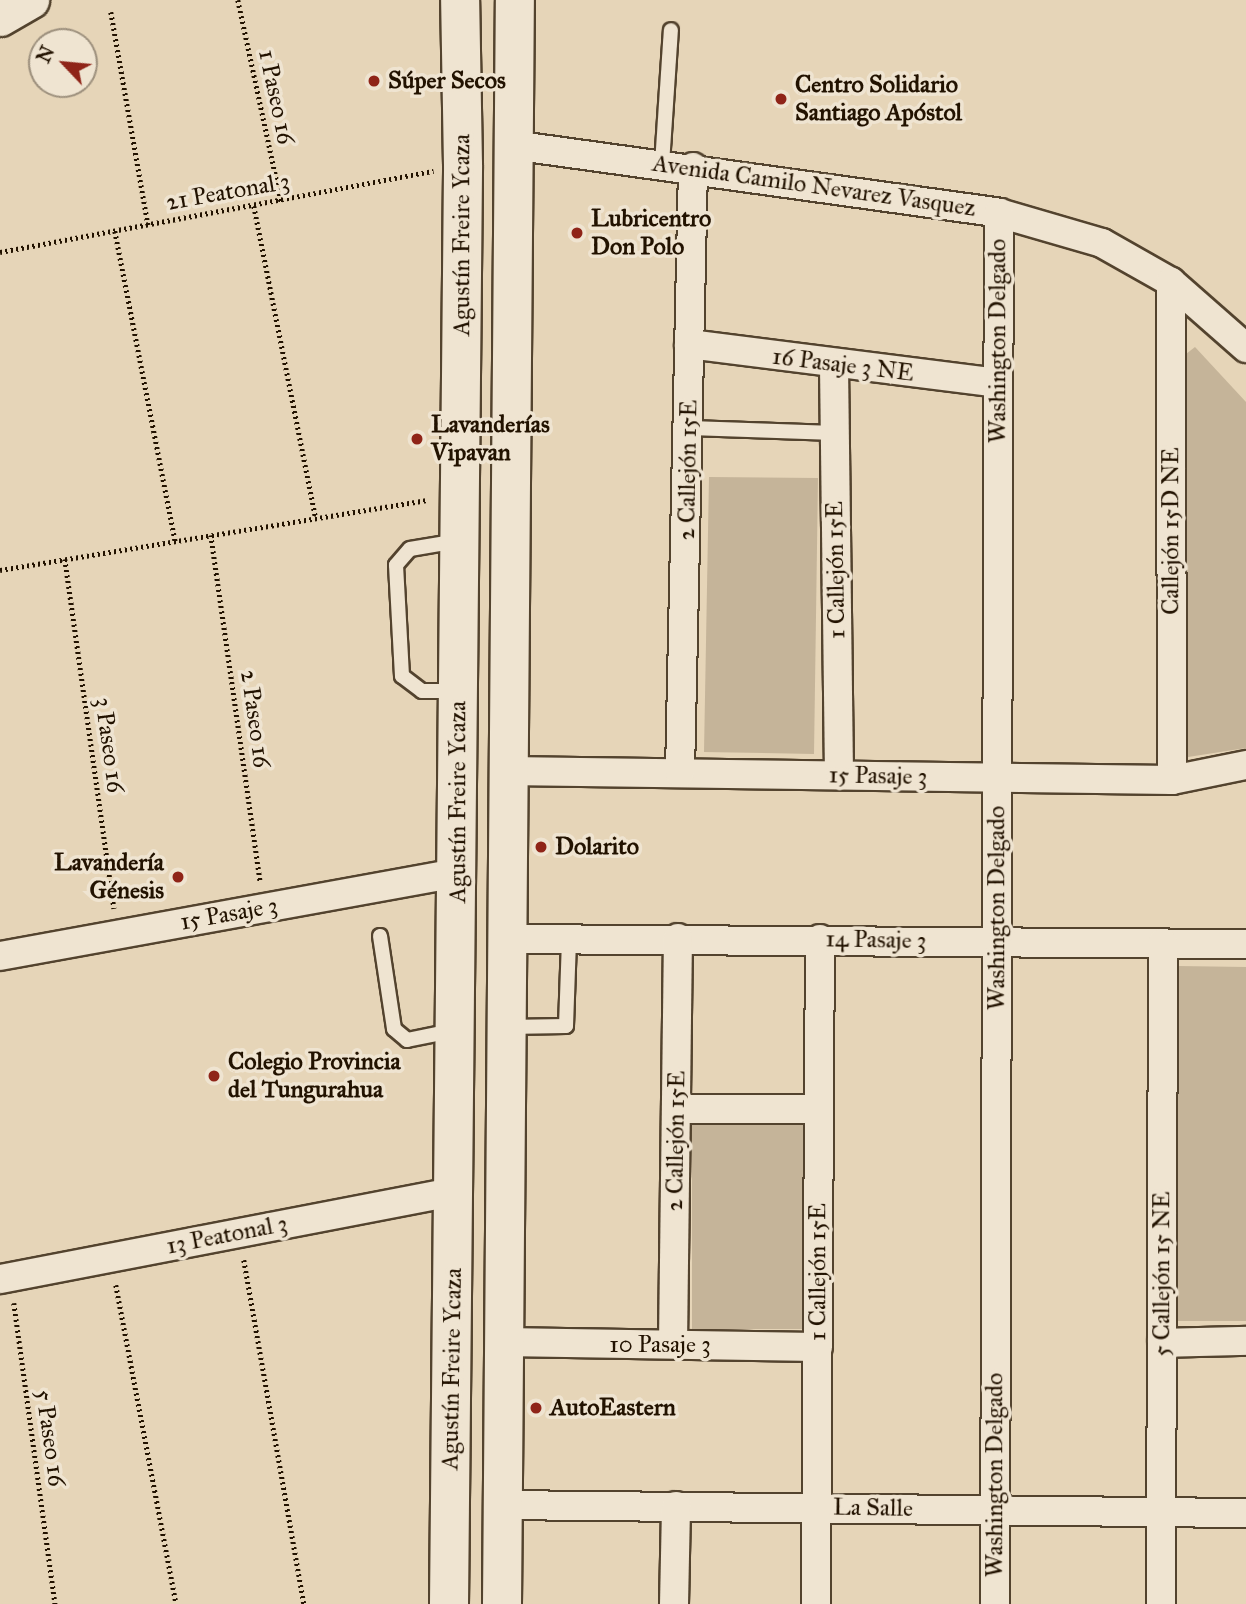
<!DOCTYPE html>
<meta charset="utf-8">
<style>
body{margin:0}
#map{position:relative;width:1246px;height:1604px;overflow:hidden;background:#e6d5b8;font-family:"IM FELL Great Primer",serif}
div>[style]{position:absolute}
.green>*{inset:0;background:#c5b499}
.path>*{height:4.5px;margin-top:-2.25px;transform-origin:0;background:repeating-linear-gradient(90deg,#221200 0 2px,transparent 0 5.5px)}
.roads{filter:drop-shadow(2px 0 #53432e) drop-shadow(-2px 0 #53432e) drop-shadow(0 2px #53432e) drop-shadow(0 -2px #53432e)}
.service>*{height:14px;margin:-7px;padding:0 7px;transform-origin:7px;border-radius:7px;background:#efe4d1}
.minor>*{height:28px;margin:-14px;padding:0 14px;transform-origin:14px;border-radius:14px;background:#efe4d1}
.tertiary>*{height:35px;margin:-17.5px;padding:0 17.5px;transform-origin:17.5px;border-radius:17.5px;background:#efe4d1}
.secondary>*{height:38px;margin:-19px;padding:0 19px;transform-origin:19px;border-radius:19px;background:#efe4d1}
.dots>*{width:19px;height:19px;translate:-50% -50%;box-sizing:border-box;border:4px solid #efe4d1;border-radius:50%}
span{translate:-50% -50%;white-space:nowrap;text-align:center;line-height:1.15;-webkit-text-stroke:7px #efe4d1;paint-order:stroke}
.poi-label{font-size:24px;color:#221200;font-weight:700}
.left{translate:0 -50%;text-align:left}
.right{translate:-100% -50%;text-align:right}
.street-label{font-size:24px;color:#221200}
.north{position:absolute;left:28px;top:28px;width:70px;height:70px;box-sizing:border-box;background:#efe4d1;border:2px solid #9d907d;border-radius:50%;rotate:296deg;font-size:19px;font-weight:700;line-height:28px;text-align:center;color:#221200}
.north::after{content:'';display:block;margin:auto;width:24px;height:32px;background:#8f2418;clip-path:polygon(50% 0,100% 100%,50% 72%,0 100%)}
</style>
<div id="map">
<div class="green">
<i style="clip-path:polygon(1195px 347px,1246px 402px,1246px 748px,1188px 757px,1186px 354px)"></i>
<i style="clip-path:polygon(709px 477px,818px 478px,814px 754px,704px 752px)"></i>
<i style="clip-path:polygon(1178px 966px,1246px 967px,1246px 1321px,1177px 1321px)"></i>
<i style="clip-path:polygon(692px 1122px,804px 1122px,803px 1329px,692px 1329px)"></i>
</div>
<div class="path">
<i style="left:238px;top:0;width:206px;rotate:77.9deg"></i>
<i style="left:111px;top:12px;width:216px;rotate:80.1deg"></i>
<i style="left:254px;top:206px;width:318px;rotate:78.8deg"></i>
<i style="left:115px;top:231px;width:316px;rotate:79deg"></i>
<i style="left:0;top:252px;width:441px;rotate:-10.6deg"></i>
<i style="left:211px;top:535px;width:349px;rotate:81.9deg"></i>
<i style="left:65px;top:559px;width:353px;rotate:82deg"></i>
<i style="left:0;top:570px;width:433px;rotate:-9.3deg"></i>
<i style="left:244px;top:1260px;width:349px;rotate:80.1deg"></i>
<i style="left:116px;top:1285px;width:325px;rotate:79.3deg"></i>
<i style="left:14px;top:1303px;width:304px;rotate:82.2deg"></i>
</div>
<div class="roads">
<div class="service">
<i style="left:662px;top:164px;width:134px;rotate:-86.2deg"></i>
<i style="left:690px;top:428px;width:145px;rotate:2deg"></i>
<i style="left:457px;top:691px;width:35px;rotate:180deg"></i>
<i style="left:422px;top:691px;width:25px;rotate:-143deg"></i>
<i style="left:402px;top:676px;width:111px;rotate:-93.1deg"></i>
<i style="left:396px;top:565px;width:21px;rotate:-49deg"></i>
<i style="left:410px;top:549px;width:49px;rotate:-9.5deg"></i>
<i style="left:380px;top:936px;width:94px;rotate:81.4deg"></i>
<i style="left:394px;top:1029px;width:17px;rotate:40deg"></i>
<i style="left:407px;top:1040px;width:46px;rotate:-11.3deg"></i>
<i style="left:507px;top:1027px;width:59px;rotate:-1deg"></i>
<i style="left:566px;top:1026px;width:87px;rotate:-88deg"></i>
</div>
<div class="minor">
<i style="left:512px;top:145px;width:492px;rotate:7.9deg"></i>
<i style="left:999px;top:213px;width:107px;rotate:16.2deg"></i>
<i style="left:1102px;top:243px;width:79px;rotate:29.5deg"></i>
<i style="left:1171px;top:282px;width:100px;rotate:41.3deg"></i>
<i style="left:1171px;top:282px;width:498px;rotate:89.9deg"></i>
<i style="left:689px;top:344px;width:311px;rotate:7.2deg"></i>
<i style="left:834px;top:365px;width:410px;rotate:89.3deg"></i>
<i style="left:507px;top:771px;width:665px;rotate:0.78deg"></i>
<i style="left:1172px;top:780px;width:76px;rotate:-11.5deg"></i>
<i style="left:680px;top:773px;width:606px;rotate:-88.77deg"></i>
<i style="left:506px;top:939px;width:740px;rotate:0.39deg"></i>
<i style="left:0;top:956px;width:465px;rotate:-10.3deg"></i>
<i style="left:677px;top:1109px;width:142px"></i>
<i style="left:0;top:1279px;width:461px;rotate:-10.9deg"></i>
<i style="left:502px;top:1342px;width:316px;rotate:0.9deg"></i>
<i style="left:1162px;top:1343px;width:84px;rotate:-1.4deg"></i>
<i style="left:673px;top:1344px;width:406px;rotate:-89.3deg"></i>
<i style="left:501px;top:1505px;width:745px;rotate:0.62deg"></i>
<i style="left:674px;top:1604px;width:98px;rotate:-88.8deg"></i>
<i style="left:816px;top:1604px;width:665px;rotate:-89.66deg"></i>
<i style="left:995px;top:1604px;width:1391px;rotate:-89.84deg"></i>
<i style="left:1161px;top:1604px;width:661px;rotate:-89.83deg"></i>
</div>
<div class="tertiary">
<i style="left:0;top:18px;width:36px;rotate:-30deg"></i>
</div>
<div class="secondary">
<i style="left:449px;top:1604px;width:1439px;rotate:-89.44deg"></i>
<i style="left:463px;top:165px;width:165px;rotate:-91deg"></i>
<i style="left:502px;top:1604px;width:1604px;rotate:-89.54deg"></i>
</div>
</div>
<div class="dots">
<i style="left:374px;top:81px;background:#8f2418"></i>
<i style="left:781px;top:99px;background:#8f2418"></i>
<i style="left:577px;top:233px;background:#8f2418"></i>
<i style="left:417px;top:439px;background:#8f2418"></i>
<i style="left:541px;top:847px;background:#8f2418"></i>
<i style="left:178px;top:877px;background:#8f2418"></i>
<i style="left:214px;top:1076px;background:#8f2418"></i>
<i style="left:536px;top:1408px;background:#8f2418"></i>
</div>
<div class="poi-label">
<span class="left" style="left:388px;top:81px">Súper Secos</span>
<span class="left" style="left:795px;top:99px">Centro Solidario<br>Santiago Apóstol</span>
<span class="left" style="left:591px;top:233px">Lubricentro<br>Don Polo</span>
<span class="left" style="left:431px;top:439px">Lavanderías<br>Vipavan</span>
<span class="left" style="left:555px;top:847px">Dolarito</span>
<span class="right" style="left:164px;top:877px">Lavandería<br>Génesis</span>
<span class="left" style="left:228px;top:1076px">Colegio Provincia<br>del Tungurahua</span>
<span class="left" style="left:550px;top:1408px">AutoEastern</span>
</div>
<div class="street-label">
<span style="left:276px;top:97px;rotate:78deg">1 Paseo 16</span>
<span style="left:814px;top:186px;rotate:8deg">Avenida Camilo Nevarez Vasquez</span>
<span style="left:228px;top:192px;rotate:-10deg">21 Peatonal 3</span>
<span style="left:462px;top:235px;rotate:-90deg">Agustín Freire Ycaza</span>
<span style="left:998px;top:341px;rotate:-90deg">Washington Delgado</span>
<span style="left:843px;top:365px;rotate:7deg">16 Pasaje 3 NE</span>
<span style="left:688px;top:470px;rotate:-89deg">2 Callejón 15E</span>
<span style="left:1171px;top:531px;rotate:-90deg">Callejón 15D NE</span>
<span style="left:836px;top:570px;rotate:-91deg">1 Callejón 15E</span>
<span style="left:255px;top:719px;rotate:82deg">2 Paseo 16</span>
<span style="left:109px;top:745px;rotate:82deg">3 Paseo 16</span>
<span style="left:878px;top:776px;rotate:1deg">15 Pasaje 3</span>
<span style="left:458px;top:802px;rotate:-90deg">Agustín Freire Ycaza</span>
<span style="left:997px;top:908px;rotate:-90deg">Washington Delgado</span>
<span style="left:229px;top:914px;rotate:-10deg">15 Pasaje 3</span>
<span style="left:876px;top:940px;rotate:1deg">14 Pasaje 3</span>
<span style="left:676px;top:1141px;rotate:-89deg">2 Callejón 15E</span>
<span style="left:227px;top:1235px;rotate:-11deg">13 Peatonal 3</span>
<span style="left:818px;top:1272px;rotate:-90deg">1 Callejón 15E</span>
<span style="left:1162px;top:1274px;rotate:-90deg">5 Callejón 15 NE</span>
<span style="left:660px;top:1345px">10 Pasaje 3</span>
<span style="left:452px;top:1369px;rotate:-89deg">Agustín Freire Ycaza</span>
<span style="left:50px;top:1438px;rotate:82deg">5 Paseo 16</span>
<span style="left:995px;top:1475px;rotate:-90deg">Washington Delgado</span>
<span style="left:873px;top:1508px;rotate:1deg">La Salle</span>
</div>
<div class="north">N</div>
</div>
